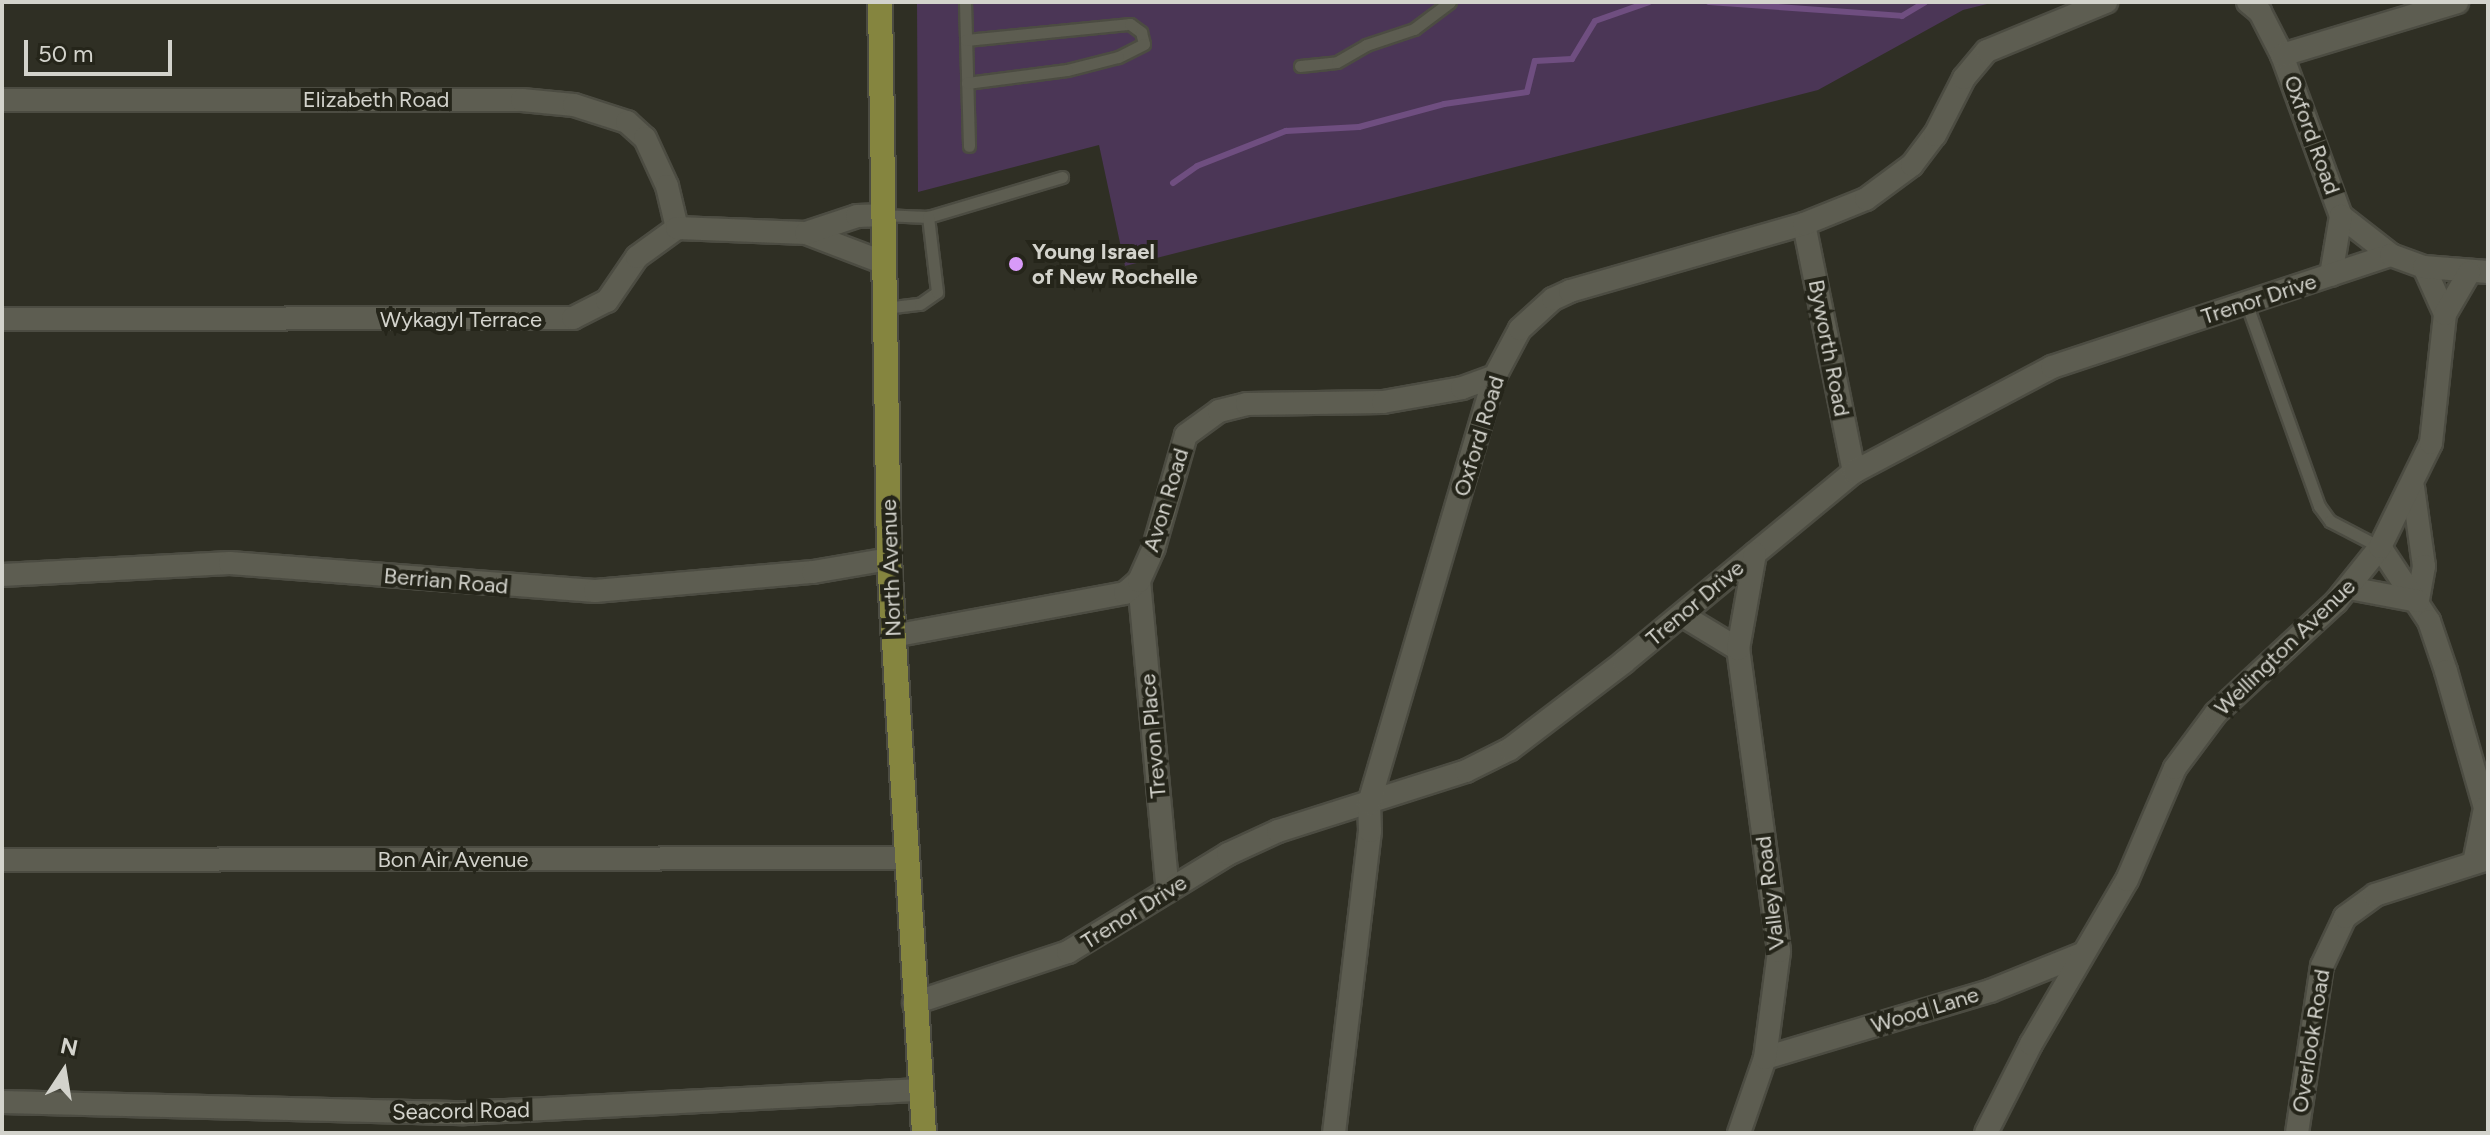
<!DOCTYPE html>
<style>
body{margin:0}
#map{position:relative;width:2490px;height:1135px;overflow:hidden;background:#2f2f24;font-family:Figtree,sans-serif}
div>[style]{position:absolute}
.green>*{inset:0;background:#4b3656}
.stream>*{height:6px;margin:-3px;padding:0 3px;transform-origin:3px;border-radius:3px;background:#6f4e80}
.roads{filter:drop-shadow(2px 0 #4c4c42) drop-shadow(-2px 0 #4c4c42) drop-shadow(0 2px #4c4c42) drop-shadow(0 -2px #4c4c42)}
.lane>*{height:11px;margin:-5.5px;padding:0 5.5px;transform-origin:5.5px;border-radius:5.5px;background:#5d5d51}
.street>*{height:22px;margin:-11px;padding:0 11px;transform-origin:11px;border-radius:11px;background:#5d5d51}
.primary>*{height:24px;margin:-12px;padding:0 12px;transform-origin:12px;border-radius:12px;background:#85853f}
.dots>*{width:22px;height:22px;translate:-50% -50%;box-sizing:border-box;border:4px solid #25251a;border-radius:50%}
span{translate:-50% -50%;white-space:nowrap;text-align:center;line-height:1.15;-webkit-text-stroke:8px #25251a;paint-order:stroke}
.street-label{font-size:22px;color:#d3d3cc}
.poi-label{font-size:22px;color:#d3d3cc;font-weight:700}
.left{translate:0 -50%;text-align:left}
.frame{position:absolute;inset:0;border:4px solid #d3d3cc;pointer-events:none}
.north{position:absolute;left:24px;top:1031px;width:80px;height:80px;-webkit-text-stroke:6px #25251a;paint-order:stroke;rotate:12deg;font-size:22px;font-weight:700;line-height:32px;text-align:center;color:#d3d3cc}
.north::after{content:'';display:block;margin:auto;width:28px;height:36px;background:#d3d3cc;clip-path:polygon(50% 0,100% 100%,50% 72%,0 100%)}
.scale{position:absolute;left:24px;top:40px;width:148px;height:36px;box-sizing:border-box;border:4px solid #d3d3cc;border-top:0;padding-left:10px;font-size:24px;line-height:28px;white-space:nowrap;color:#d3d3cc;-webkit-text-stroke:6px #25251a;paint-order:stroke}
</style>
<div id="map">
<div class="green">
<i style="clip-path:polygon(917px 2px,1995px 2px,1963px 10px,1818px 90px,1125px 266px,1099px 145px,918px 192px)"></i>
</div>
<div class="stream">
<i style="left:1709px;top:2px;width:194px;rotate:4.1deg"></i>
<i style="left:1902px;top:16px;width:27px;rotate:-31deg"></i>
<i style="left:1173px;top:183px;width:29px;rotate:-35deg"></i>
<i style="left:1197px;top:166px;width:96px;rotate:-21.5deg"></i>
<i style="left:1286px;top:131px;width:73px;rotate:-3.1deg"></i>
<i style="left:1359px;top:127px;width:88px;rotate:-15.1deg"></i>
<i style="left:1444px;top:104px;width:84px;rotate:-8.2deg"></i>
<i style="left:1527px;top:92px;width:32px;rotate:-76deg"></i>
<i style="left:1535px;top:61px;width:37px;rotate:-3deg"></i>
<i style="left:1572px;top:59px;width:44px;rotate:-58.8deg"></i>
<i style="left:1595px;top:21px;width:57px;rotate:-19.4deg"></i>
</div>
<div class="roads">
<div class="lane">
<i style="left:965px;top:2px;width:144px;rotate:88.4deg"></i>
<i style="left:966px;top:40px;width:165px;rotate:-5.6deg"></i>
<i style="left:1130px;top:24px;width:14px;rotate:36deg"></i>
<i style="left:1141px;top:32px;width:12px;rotate:76deg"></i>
<i style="left:1144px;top:44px;width:29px;rotate:153deg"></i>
<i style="left:1118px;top:57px;width:53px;rotate:165.7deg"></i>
<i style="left:1067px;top:70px;width:101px;rotate:172.6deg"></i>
<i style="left:1300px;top:66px;width:37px;rotate:-6deg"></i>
<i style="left:1337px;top:62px;width:34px;rotate:-30deg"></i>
<i style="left:1366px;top:45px;width:51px;rotate:-18.4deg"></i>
<i style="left:1414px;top:29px;width:45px;rotate:-36.9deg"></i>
<i style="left:881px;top:215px;width:47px;rotate:2.4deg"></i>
<i style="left:928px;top:217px;width:140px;rotate:-16.6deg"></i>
<i style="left:2247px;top:305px;width:214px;rotate:70.3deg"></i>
<i style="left:2319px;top:506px;width:19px;rotate:54deg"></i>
<i style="left:2330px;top:521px;width:56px;rotate:27.5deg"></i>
<i style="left:885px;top:308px;width:35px;rotate:-7deg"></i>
<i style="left:920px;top:304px;width:21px;rotate:-35deg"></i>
<i style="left:937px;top:292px;width:76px;rotate:-96.8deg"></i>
</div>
<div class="street">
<i style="left:2248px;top:2px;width:16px;rotate:40deg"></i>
<i style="left:2260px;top:12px;width:48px;rotate:62.9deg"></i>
<i style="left:2282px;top:55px;width:171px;rotate:69.9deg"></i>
<i style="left:2341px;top:216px;width:63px;rotate:38deg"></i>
<i style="left:2282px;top:55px;width:183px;rotate:-16.8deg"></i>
<i style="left:2px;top:100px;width:520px"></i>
<i style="left:522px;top:100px;width:52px;rotate:5.5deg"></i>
<i style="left:574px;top:105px;width:56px;rotate:17.8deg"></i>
<i style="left:627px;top:122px;width:24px;rotate:42deg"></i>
<i style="left:645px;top:138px;width:53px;rotate:65.4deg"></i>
<i style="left:667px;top:186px;width:43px;rotate:76.6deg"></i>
<i style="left:1804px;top:224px;width:253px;rotate:78.6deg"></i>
<i style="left:806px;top:233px;width:81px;rotate:20.9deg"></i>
<i style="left:2424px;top:267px;width:51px;rotate:65.9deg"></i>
<i style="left:2331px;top:275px;width:60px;rotate:-80.4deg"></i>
<i style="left:2px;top:319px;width:571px;rotate:-0.1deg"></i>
<i style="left:573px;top:318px;width:38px;rotate:-27deg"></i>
<i style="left:607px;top:301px;width:53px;rotate:-55.7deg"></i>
<i style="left:637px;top:257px;width:49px;rotate:-35.9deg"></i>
<i style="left:677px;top:228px;width:129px;rotate:2.2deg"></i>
<i style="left:806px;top:233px;width:54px;rotate:-18.4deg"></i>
<i style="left:857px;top:216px;width:23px;rotate:-2deg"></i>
<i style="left:2413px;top:487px;width:80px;rotate:82.1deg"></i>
<i style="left:2424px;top:566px;width:36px;rotate:100deg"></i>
<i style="left:2380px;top:547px;width:89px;rotate:56.5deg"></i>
<i style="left:2429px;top:621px;width:53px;rotate:71.2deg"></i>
<i style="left:2446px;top:671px;width:142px;rotate:74.1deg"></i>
<i style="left:2485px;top:808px;width:56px;rotate:101.3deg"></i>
<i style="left:2px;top:575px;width:228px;rotate:-3deg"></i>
<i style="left:230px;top:563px;width:366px;rotate:4.4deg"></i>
<i style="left:595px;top:591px;width:219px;rotate:-5deg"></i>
<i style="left:813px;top:572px;width:77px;rotate:-9.7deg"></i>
<i style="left:1139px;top:581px;width:311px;rotate:84.7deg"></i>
<i style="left:2349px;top:588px;width:70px;rotate:10.7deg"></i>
<i style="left:1682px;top:615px;width:66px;rotate:31.3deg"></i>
<i style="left:893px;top:636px;width:236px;rotate:-10.5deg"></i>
<i style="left:1125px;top:593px;width:18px;rotate:-41deg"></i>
<i style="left:1139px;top:581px;width:37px;rotate:-66deg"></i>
<i style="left:1154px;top:547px;width:116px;rotate:-74.1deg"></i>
<i style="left:1186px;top:435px;width:41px;rotate:-36deg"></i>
<i style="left:1219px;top:411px;width:29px;rotate:-14deg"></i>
<i style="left:1247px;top:404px;width:136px;rotate:-0.8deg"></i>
<i style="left:1383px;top:402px;width:80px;rotate:-10deg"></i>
<i style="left:1462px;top:388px;width:35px;rotate:-20deg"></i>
<i style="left:2px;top:860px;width:901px;rotate:-0.13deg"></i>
<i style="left:914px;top:1003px;width:162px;rotate:-18.3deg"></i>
<i style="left:1068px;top:952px;width:188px;rotate:-31.5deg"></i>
<i style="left:1228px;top:854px;width:55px;rotate:-24.7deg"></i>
<i style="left:1278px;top:831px;width:197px;rotate:-17.7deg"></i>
<i style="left:1466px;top:771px;width:49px;rotate:-26.6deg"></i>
<i style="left:1510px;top:749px;width:143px;rotate:-37.3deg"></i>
<i style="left:1624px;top:662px;width:298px;rotate:-39.6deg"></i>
<i style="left:1854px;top:472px;width:224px;rotate:-27.9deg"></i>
<i style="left:2052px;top:367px;width:357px;rotate:-18.3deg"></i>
<i style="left:2391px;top:255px;width:35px;rotate:20deg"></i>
<i style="left:2424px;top:267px;width:64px;rotate:4.5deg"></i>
<i style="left:1765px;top:1058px;width:235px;rotate:-16.6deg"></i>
<i style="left:1990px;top:991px;width:99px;rotate:-21.9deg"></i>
<i style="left:2px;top:1102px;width:462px;rotate:1.4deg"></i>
<i style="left:464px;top:1113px;width:457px;rotate:-2.9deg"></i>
<i style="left:1334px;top:1133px;width:304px;rotate:-83.2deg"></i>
<i style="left:1370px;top:831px;width:28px;rotate:-92deg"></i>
<i style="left:1369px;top:803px;width:445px;rotate:-73.6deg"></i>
<i style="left:1495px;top:376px;width:53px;rotate:-62deg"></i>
<i style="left:1520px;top:329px;width:45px;rotate:-42.3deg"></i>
<i style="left:1553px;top:299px;width:19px;rotate:-25deg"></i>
<i style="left:1570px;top:291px;width:243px;rotate:-16deg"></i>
<i style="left:1804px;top:224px;width:67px;rotate:-22deg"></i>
<i style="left:1866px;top:199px;width:57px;rotate:-36.5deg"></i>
<i style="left:1912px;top:165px;width:38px;rotate:-53deg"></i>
<i style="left:1935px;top:135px;width:64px;rotate:-63deg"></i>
<i style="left:1964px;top:78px;width:35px;rotate:-50deg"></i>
<i style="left:1987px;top:51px;width:129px;rotate:-22.4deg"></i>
<i style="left:1739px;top:1133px;width:79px;rotate:-70.9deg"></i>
<i style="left:1765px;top:1058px;width:108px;rotate:-82.5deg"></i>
<i style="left:1779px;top:951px;width:305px;rotate:-97.7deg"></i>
<i style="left:1738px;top:649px;width:97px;rotate:-79.9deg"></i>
<i style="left:1986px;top:1133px;width:100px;rotate:-63.2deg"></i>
<i style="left:2031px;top:1044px;width:190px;rotate:-59.7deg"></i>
<i style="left:2127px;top:880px;width:122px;rotate:-66.8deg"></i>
<i style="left:2175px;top:768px;width:69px;rotate:-53.3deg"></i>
<i style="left:2216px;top:713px;width:163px;rotate:-42.8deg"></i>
<i style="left:2336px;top:602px;width:70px;rotate:-51.3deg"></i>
<i style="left:2380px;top:547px;width:116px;rotate:-63.9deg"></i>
<i style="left:2431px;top:443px;width:130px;rotate:-83.8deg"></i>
<i style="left:2445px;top:314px;width:48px;rotate:-59.7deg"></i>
<i style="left:2297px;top:1133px;width:169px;rotate:-81.5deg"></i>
<i style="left:2322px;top:966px;width:54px;rotate:-64.9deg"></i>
<i style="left:2345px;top:917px;width:37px;rotate:-36deg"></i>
<i style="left:2375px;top:895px;width:119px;rotate:-17.7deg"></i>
</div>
<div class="primary">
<i style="left:880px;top:2px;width:557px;rotate:89.07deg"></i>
<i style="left:889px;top:559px;width:575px;rotate:86.51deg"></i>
</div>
</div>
<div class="dots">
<i style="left:1016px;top:264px;background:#d89af8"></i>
</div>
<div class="street-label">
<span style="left:376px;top:100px">Elizabeth Road</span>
<span style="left:2312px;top:135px;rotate:70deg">Oxford Road</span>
<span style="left:2259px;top:299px;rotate:-18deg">Trenor Drive</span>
<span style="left:461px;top:320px">Wykagyl Terrace</span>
<span style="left:1829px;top:348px;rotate:79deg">Byworth Road</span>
<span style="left:1479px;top:436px;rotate:-73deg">Oxford Road</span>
<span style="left:1166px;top:500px;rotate:-73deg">Avon Road</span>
<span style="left:891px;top:568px;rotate:-92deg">North Avenue</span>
<span style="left:446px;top:581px;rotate:5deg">Berrian Road</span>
<span style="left:1695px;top:603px;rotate:-40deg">Trenor Drive</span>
<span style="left:2285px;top:647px;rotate:-44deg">Wellington Avenue</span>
<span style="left:1153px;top:736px;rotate:-95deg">Trevon Place</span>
<span style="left:453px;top:860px">Bon Air Avenue</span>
<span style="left:1770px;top:893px;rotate:-97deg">Valley Road</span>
<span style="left:1134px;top:912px;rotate:-32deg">Trenor Drive</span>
<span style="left:1925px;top:1010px;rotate:-17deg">Wood Lane</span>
<span style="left:2311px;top:1041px;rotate:-81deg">Overlook Road</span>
<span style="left:461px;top:1111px;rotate:-1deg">Seacord Road</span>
</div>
<div class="poi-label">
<span class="left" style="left:1032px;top:264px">Young Israel<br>of New Rochelle</span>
</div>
<div class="frame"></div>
<div class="north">N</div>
<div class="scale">50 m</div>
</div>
